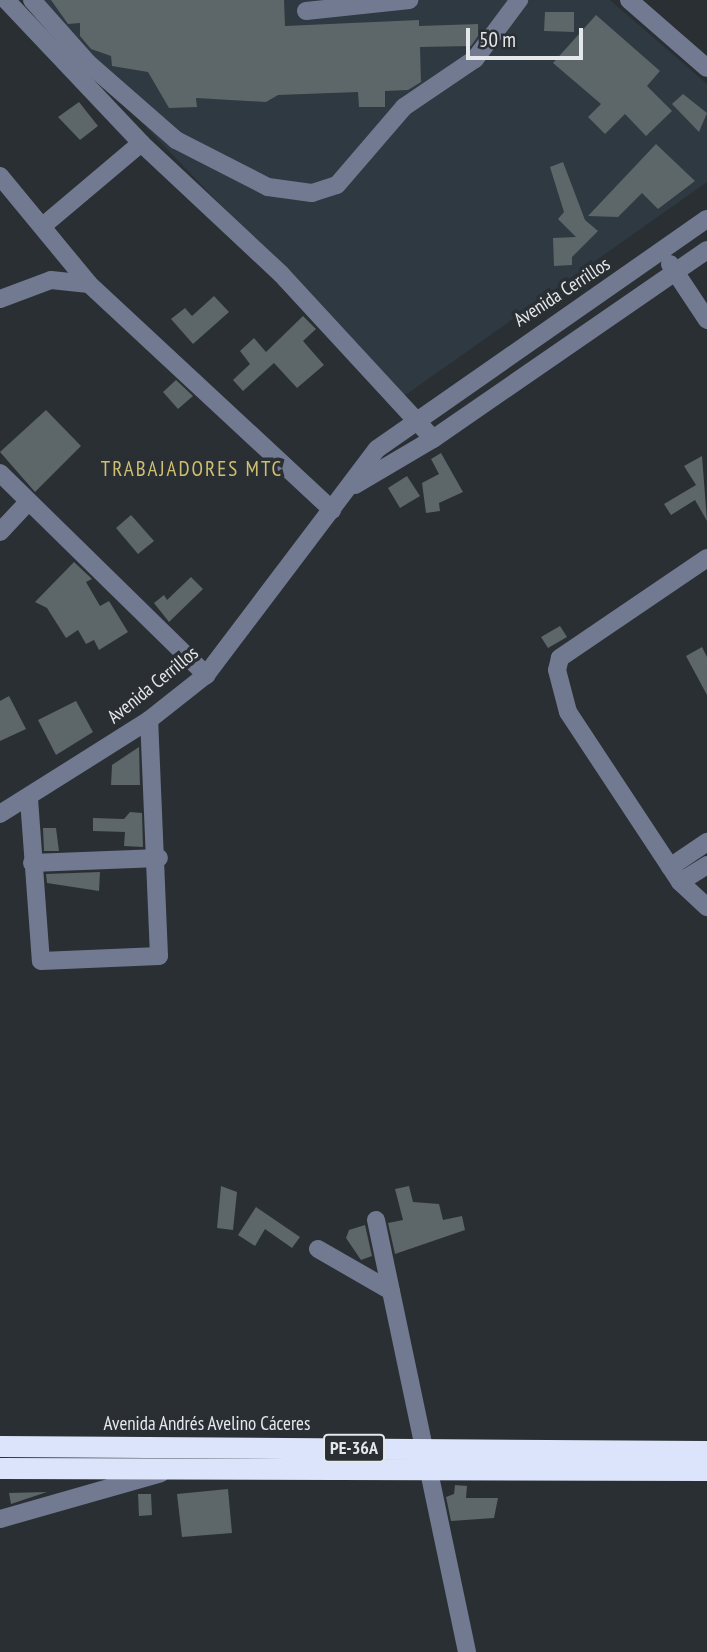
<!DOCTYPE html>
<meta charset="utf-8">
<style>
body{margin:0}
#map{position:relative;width:707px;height:1652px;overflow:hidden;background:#2a2f34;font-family:"PT Sans Narrow",sans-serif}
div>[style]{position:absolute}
.built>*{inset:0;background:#2e3942}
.building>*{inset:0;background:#5d6668}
.minor>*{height:18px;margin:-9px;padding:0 9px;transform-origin:9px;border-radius:9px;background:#727a91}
.highway>*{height:21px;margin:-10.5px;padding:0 10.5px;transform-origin:10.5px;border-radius:10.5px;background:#dce4fb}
span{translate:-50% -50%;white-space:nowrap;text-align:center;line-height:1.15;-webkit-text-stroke:7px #2a2f34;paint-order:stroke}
.shield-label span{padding:2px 5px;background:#2a2f34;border:2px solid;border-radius:5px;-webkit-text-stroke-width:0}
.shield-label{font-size:18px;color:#e5e8eb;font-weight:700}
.street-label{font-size:19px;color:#e5e8eb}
.neighbourhood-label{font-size:21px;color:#cfbf71;letter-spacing:2px}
.scale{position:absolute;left:466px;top:28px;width:117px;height:32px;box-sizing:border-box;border:4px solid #e5e8eb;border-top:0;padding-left:9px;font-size:21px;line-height:24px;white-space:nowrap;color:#e5e8eb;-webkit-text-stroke:5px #2a2f34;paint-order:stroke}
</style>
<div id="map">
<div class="built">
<i style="clip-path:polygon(24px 0,610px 0,707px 84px,707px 182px,404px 396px)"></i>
</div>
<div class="building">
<i style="clip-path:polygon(51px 0,284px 0,285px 26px,419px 20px,419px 26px,478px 24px,478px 36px,471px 46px,420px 47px,421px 82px,408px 90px,385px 91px,385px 107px,359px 107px,358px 92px,278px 95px,266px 102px,196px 98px,197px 107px,169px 108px,148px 72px,112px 66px,111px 56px,91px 49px,80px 36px,80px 23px,68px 24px)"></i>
<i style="clip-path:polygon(545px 12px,574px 12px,574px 32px,544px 31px)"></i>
<i style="clip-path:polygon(596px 15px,660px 71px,647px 86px,672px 111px,646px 136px,625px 114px,605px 134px,588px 117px,601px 104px,553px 63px)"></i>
<i style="clip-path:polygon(683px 94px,707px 113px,699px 132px,672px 104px)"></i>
<i style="clip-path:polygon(79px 102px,98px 126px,80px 140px,58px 117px)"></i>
<i style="clip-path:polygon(656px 144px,695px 181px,658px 209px,642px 193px,618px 217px,588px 216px)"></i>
<i style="clip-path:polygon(563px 162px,585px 220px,598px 231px,572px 257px,572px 265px,554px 266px,553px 238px,576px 237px,558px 219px,564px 212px,550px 167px)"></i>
<i style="clip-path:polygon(214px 296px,229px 312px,193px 344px,171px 319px,185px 308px,192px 316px)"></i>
<i style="clip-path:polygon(303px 316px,316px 329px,303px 341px,324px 365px,297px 388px,274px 363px,243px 391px,233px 380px,250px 364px,240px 351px,254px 338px,266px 352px)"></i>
<i style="clip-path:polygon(176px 380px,193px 396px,178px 409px,163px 392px)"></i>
<i style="clip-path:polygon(46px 410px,81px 446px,35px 492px,0 452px)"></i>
<i style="clip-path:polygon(441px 453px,463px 492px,439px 503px,440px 511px,426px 513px,422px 483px,439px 474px,431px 459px)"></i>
<i style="clip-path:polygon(702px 456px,707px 521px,695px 500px,671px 515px,664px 504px,696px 485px,684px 466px)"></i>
<i style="clip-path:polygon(407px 476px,420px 496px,400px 508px,388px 488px)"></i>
<i style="clip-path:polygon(131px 515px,154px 541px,138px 554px,116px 528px)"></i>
<i style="clip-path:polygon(74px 562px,92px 579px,86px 582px,100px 606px,109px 601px,128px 632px,99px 650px,94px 640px,86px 644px,78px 630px,66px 638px,47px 608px,35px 602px)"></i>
<i style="clip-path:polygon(191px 577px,203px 589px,169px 622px,154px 603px,164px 595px,167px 600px)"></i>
<i style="clip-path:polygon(560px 626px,567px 637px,548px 648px,541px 637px)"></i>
<i style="clip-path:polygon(702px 647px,707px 657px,707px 695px,686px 656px)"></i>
<i style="clip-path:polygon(9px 696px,26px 729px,0 741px,0 701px)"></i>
<i style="clip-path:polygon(76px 701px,93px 732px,56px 755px,38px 720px)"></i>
<i style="clip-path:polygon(139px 747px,140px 785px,111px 785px,112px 765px)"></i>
<i style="clip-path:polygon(130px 812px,142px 813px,143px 847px,124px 846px,125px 832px,93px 831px,93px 818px,124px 819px)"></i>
<i style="clip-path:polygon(43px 828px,56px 828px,59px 851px,44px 851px)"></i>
<i style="clip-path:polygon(100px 872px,99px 891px,47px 883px,46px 874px)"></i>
<i style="clip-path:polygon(221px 1186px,237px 1192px,233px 1230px,217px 1228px)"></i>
<i style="clip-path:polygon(409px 1186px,413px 1202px,439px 1204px,443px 1220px,462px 1216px,465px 1230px,395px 1254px,388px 1223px,403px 1220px,395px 1189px)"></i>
<i style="clip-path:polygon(256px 1207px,300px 1237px,292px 1248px,265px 1229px,255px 1246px,238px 1235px)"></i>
<i style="clip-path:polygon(365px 1225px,372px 1256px,361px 1260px,346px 1238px,349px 1230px)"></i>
<i style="clip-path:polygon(455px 1485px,467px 1486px,466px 1498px,498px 1498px,494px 1518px,451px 1521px,446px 1497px,454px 1494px)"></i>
<i style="clip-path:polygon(228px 1489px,232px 1533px,182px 1537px,177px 1494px)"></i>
<i style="clip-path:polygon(47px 1492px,11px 1504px,9px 1493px)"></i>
<i style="clip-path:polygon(138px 1494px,151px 1494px,152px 1515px,139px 1516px)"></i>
</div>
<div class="minor">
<i style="left:6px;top:0;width:197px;rotate:46.6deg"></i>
<i style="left:141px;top:143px;width:192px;rotate:43.1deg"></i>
<i style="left:281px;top:274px;width:224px;rotate:47.3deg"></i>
<i style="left:32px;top:0;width:84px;rotate:48.4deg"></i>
<i style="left:88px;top:63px;width:117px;rotate:41.2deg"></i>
<i style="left:176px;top:140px;width:103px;rotate:27.1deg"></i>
<i style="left:268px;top:187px;width:44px;rotate:7.8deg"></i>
<i style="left:312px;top:193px;width:26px;rotate:-18deg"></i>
<i style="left:337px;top:185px;width:103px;rotate:-49.3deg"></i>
<i style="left:404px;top:107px;width:86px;rotate:-34.1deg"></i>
<i style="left:475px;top:59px;width:74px;rotate:-53.3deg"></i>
<i style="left:629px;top:0;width:103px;rotate:41.1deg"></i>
<i style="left:306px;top:11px;width:104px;rotate:-6.1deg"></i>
<i style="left:0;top:176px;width:140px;rotate:50.5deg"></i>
<i style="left:89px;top:284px;width:332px;rotate:42.9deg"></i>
<i style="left:44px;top:225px;width:127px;rotate:-40.2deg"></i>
<i style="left:670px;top:264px;width:67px;rotate:56.5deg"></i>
<i style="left:0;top:299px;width:54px;rotate:-20.4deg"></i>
<i style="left:51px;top:280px;width:38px;rotate:6deg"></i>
<i style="left:0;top:473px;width:289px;rotate:44.4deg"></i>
<i style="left:355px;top:485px;width:91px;rotate:-30.5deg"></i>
<i style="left:433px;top:439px;width:333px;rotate:-34.6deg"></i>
<i style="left:0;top:532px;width:41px;rotate:-47deg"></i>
<i style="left:707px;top:558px;width:178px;rotate:145.8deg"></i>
<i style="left:560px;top:658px;width:12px;rotate:104deg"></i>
<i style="left:557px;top:670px;width:43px;rotate:75.3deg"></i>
<i style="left:568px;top:712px;width:204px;rotate:56.6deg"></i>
<i style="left:680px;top:882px;width:37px;rotate:43deg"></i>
<i style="left:29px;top:799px;width:162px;rotate:85.8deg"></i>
<i style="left:41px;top:961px;width:118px;rotate:-2.4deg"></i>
<i style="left:159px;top:956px;width:236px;rotate:-92.4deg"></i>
<i style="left:0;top:814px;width:176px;rotate:-32.2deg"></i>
<i style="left:149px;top:720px;width:73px;rotate:-38.3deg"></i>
<i style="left:206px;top:675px;width:283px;rotate:-52.9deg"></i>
<i style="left:377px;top:449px;width:402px;rotate:-34.9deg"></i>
<i style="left:32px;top:863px;width:127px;rotate:-2.3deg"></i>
<i style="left:670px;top:867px;width:45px;rotate:-34deg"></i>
<i style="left:680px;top:882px;width:32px;rotate:-32deg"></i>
<i style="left:376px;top:1220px;width:441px;rotate:78.1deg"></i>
<i style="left:318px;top:1249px;width:84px;rotate:29.9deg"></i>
<i style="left:0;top:1519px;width:167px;rotate:-15.9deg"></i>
</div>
<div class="highway">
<i style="left:0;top:1446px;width:707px;rotate:0.41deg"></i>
<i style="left:0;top:1468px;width:707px;rotate:0.16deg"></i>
</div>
<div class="shield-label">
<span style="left:354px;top:1448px">PE-36A</span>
</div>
<div class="street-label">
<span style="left:562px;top:292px;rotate:-33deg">Avenida Cerrillos</span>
<span style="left:153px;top:685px;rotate:-39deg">Avenida Cerrillos</span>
<span style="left:207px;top:1424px">Avenida Andrés Avelino Cáceres</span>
</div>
<div class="neighbourhood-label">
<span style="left:192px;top:469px">TRABAJADORES MTC</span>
</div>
<div class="scale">50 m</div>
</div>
